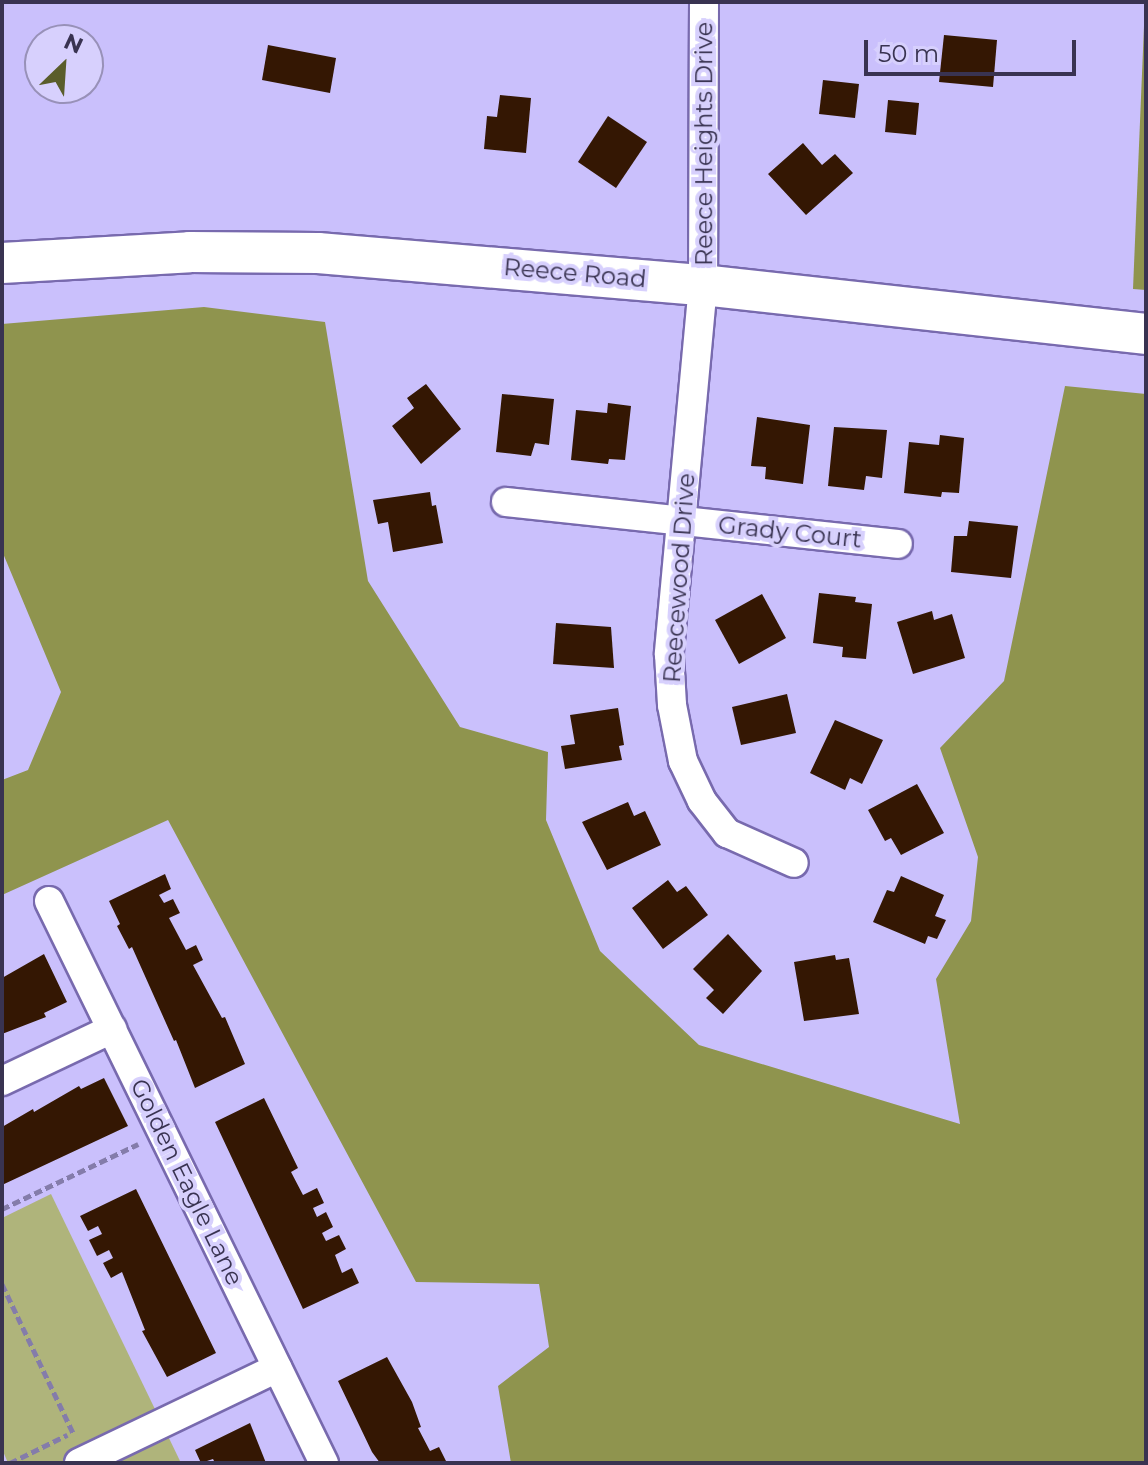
<!DOCTYPE html>
<style>
body{margin:0}
#map{position:relative;width:1148px;height:1465px;overflow:hidden;background:#cac0fc;font-family:Montserrat,sans-serif}
div>[style]{position:absolute}
.green>*{inset:0;background:#afb47b}
.forest>*{inset:0;background:#8f944e}
.building>*{inset:0;background:#341703}
.path>*{height:5px;margin-top:-2.5px;transform-origin:0;background:repeating-linear-gradient(90deg,#847caa 0 8px,transparent 0 12px)}
.roads{filter:drop-shadow(2px 0 #786aae) drop-shadow(-2px 0 #786aae) drop-shadow(0 2px #786aae) drop-shadow(0 -2px #786aae)}
.street>*{height:28px;margin:-14px;padding:0 14px;transform-origin:14px;border-radius:14px;background:#fff}
.secondary>*{height:40px;margin:-20px;padding:0 20px;transform-origin:20px;border-radius:20px;background:#fff}
span{translate:-50% -50%;white-space:nowrap;text-align:center;line-height:1.15;-webkit-text-stroke:8px #d7d0fd;paint-order:stroke}
.street-label{font-size:24px;color:#393351}
.frame{position:absolute;inset:0;border:4px solid #393351;pointer-events:none}
.north{position:absolute;left:24px;top:24px;width:80px;height:80px;box-sizing:border-box;background:#d7d0fd;border:2px solid #9891b8;border-radius:50%;rotate:25deg;font-size:22px;font-weight:700;line-height:32px;text-align:center;color:#393351}
.north::after{content:'';display:block;margin:auto;width:28px;height:36px;background:#5a5d2b;clip-path:polygon(50% 0,100% 100%,50% 72%,0 100%)}
.scale{position:absolute;left:864px;top:40px;width:212px;height:36px;box-sizing:border-box;border:4px solid #393351;border-top:0;padding-left:10px;font-size:24px;line-height:28px;white-space:nowrap;color:#393351;-webkit-text-stroke:6px #d7d0fd;paint-order:stroke}
</style>
<div id="map">
<div class="green">
<i style="clip-path:polygon(51px 1194px,181px 1463px,8px 1463px,2px 1449px,2px 1218px)"></i>
</div>
<div class="forest">
<i style="clip-path:polygon(1145px 2px,1146px 2px,1146px 290px,1133px 289px)"></i>
<i style="clip-path:polygon(204px 307px,325px 322px,368px 581px,460px 727px,548px 752px,546px 820px,600px 951px,699px 1045px,960px 1124px,936px 979px,971px 921px,978px 857px,940px 748px,1004px 681px,1065px 386px,1146px 394px,1146px 1463px,511px 1463px,498px 1386px,549px 1347px,539px 1284px,416px 1282px,168px 820px,2px 895px,2px 780px,28px 770px,61px 692px,2px 551px,2px 324px)"></i>
</div>
<div class="building">
<i style="clip-path:polygon(944px 35px,997px 40px,993px 87px,939px 82px)"></i>
<i style="clip-path:polygon(268px 45px,336px 58px,330px 93px,262px 80px)"></i>
<i style="clip-path:polygon(823px 80px,859px 84px,855px 118px,819px 114px)"></i>
<i style="clip-path:polygon(500px 95px,531px 98px,526px 153px,484px 149px,487px 116px,497px 117px)"></i>
<i style="clip-path:polygon(888px 100px,919px 103px,916px 135px,885px 132px)"></i>
<i style="clip-path:polygon(608px 116px,647px 142px,616px 188px,578px 162px)"></i>
<i style="clip-path:polygon(803px 143px,822px 165px,835px 154px,853px 173px,806px 215px,768px 174px)"></i>
<i style="clip-path:polygon(426px 384px,461px 429px,421px 464px,392px 426px,414px 408px,407px 398px)"></i>
<i style="clip-path:polygon(502px 394px,554px 399px,549px 445px,535px 443px,531px 456px,496px 452px)"></i>
<i style="clip-path:polygon(608px 403px,631px 406px,625px 460px,609px 459px,608px 464px,571px 460px,576px 410px,607px 413px)"></i>
<i style="clip-path:polygon(757px 417px,810px 425px,803px 484px,765px 479px,766px 467px,751px 466px)"></i>
<i style="clip-path:polygon(834px 427px,887px 430px,882px 478px,866px 476px,864px 490px,828px 486px)"></i>
<i style="clip-path:polygon(940px 435px,964px 438px,959px 493px,942px 492px,941px 497px,904px 493px,909px 442px,939px 445px)"></i>
<i style="clip-path:polygon(430px 492px,432px 506px,436px 505px,443px 543px,393px 552px,388px 522px,378px 524px,373px 500px)"></i>
<i style="clip-path:polygon(969px 521px,1018px 526px,1011px 578px,951px 572px,954px 536px,967px 536px)"></i>
<i style="clip-path:polygon(819px 593px,856px 597px,855px 602px,872px 604px,866px 659px,842px 657px,843px 647px,813px 643px)"></i>
<i style="clip-path:polygon(762px 594px,786px 638px,739px 664px,715px 620px)"></i>
<i style="clip-path:polygon(932px 611px,934px 620px,952px 614px,965px 658px,913px 674px,897px 622px)"></i>
<i style="clip-path:polygon(556px 623px,611px 627px,614px 668px,553px 664px)"></i>
<i style="clip-path:polygon(787px 694px,796px 733px,741px 745px,732px 707px)"></i>
<i style="clip-path:polygon(618px 708px,624px 745px,619px 746px,622px 760px,565px 769px,561px 746px,575px 744px,570px 715px)"></i>
<i style="clip-path:polygon(835px 720px,883px 740px,862px 784px,850px 778px,845px 790px,810px 773px)"></i>
<i style="clip-path:polygon(917px 784px,944px 833px,901px 855px,891px 838px,885px 841px,868px 810px)"></i>
<i style="clip-path:polygon(628px 802px,634px 816px,645px 811px,661px 845px,607px 870px,582px 822px)"></i>
<i style="clip-path:polygon(165px 874px,171px 889px,159px 895px,164px 903px,173px 899px,180px 913px,169px 918px,186px 950px,196px 945px,203px 960px,193px 965px,222px 1018px,225px 1017px,245px 1064px,195px 1088px,176px 1040px,174px 1041px,132px 947px,129px 949px,117px 926px,120px 924px,109px 901px)"></i>
<i style="clip-path:polygon(901px 876px,944px 895px,935px 916px,946px 920px,937px 939px,928px 936px,925px 944px,873px 922px,887px 890px,894px 892px)"></i>
<i style="clip-path:polygon(668px 880px,677px 892px,686px 886px,708px 915px,663px 949px,632px 908px)"></i>
<i style="clip-path:polygon(728px 934px,762px 971px,723px 1014px,706px 998px,714px 990px,693px 969px)"></i>
<i style="clip-path:polygon(44px 954px,67px 1002px,44px 1013px,46px 1017px,2px 1034px,2px 978px)"></i>
<i style="clip-path:polygon(835px 955px,836px 960px,849px 958px,859px 1014px,804px 1021px,794px 962px)"></i>
<i style="clip-path:polygon(104px 1078px,128px 1126px,2px 1185px,2px 1127px,33px 1109px,34px 1112px,79px 1086px,81px 1089px)"></i>
<i style="clip-path:polygon(264px 1098px,298px 1168px,291px 1172px,303px 1195px,317px 1188px,324px 1203px,313px 1208px,317px 1217px,326px 1212px,333px 1227px,322px 1233px,326px 1241px,339px 1235px,346px 1249px,335px 1255px,342px 1273px,352px 1268px,359px 1283px,303px 1309px,215px 1122px)"></i>
<i style="clip-path:polygon(136px 1189px,216px 1353px,167px 1377px,142px 1331px,145px 1330px,122px 1272px,111px 1278px,103px 1263px,113px 1258px,109px 1250px,97px 1256px,89px 1240px,102px 1234px,98px 1226px,88px 1231px,80px 1216px)"></i>
<i style="clip-path:polygon(387px 1357px,412px 1402px,421px 1427px,418px 1428px,430px 1451px,439px 1447px,446px 1461px,380px 1463px,372px 1452px,338px 1381px)"></i>
<i style="clip-path:polygon(250px 1423px,266px 1463px,215px 1463px,213px 1459px,201px 1463px,195px 1450px)"></i>
</div>
<div class="path">
<i style="left:2px;top:1209px;width:151px;rotate:-25.5deg"></i>
<i style="left:2px;top:1284px;width:165px;rotate:64.5deg"></i>
<i style="left:10px;top:1463px;width:64px;rotate:-26.2deg"></i>
</div>
<div class="roads">
<div class="street">
<i style="left:704px;top:2px;width:283px;rotate:90.2deg"></i>
<i style="left:703px;top:285px;width:371px;rotate:95.3deg"></i>
<i style="left:669px;top:654px;width:51px;rotate:86.6deg"></i>
<i style="left:672px;top:705px;width:57px;rotate:78.9deg"></i>
<i style="left:683px;top:761px;width:44px;rotate:64.6deg"></i>
<i style="left:702px;top:801px;width:41px;rotate:52deg"></i>
<i style="left:727px;top:833px;width:73px;rotate:24.1deg"></i>
<i style="left:506px;top:502px;width:394px;rotate:6.1deg"></i>
<i style="left:49px;top:901px;width:626px;rotate:63.93deg"></i>
<i style="left:2px;top:1081px;width:122px;rotate:-25.3deg"></i>
<i style="left:79px;top:1463px;width:220px;rotate:-25.6deg"></i>
</div>
<div class="secondary">
<i style="left:2px;top:263px;width:188px;rotate:-3.3deg"></i>
<i style="left:190px;top:252px;width:128px;rotate:0.4deg"></i>
<i style="left:318px;top:253px;width:386px;rotate:4.8deg"></i>
<i style="left:703px;top:285px;width:446px;rotate:6.3deg"></i>
</div>
</div>
<div class="street-label">
<span style="left:704px;top:144px;rotate:-90deg">Reece Heights Drive</span>
<span style="left:575px;top:273px;rotate:5deg">Reece Road</span>
<span style="left:790px;top:532px;rotate:6deg">Grady Court</span>
<span style="left:679px;top:578px;rotate:-86deg">Reecewood Drive</span>
<span style="left:187px;top:1182px;rotate:64deg">Golden Eagle Lane</span>
</div>
<div class="frame"></div>
<div class="north">N</div>
<div class="scale">50 m</div>
</div>
